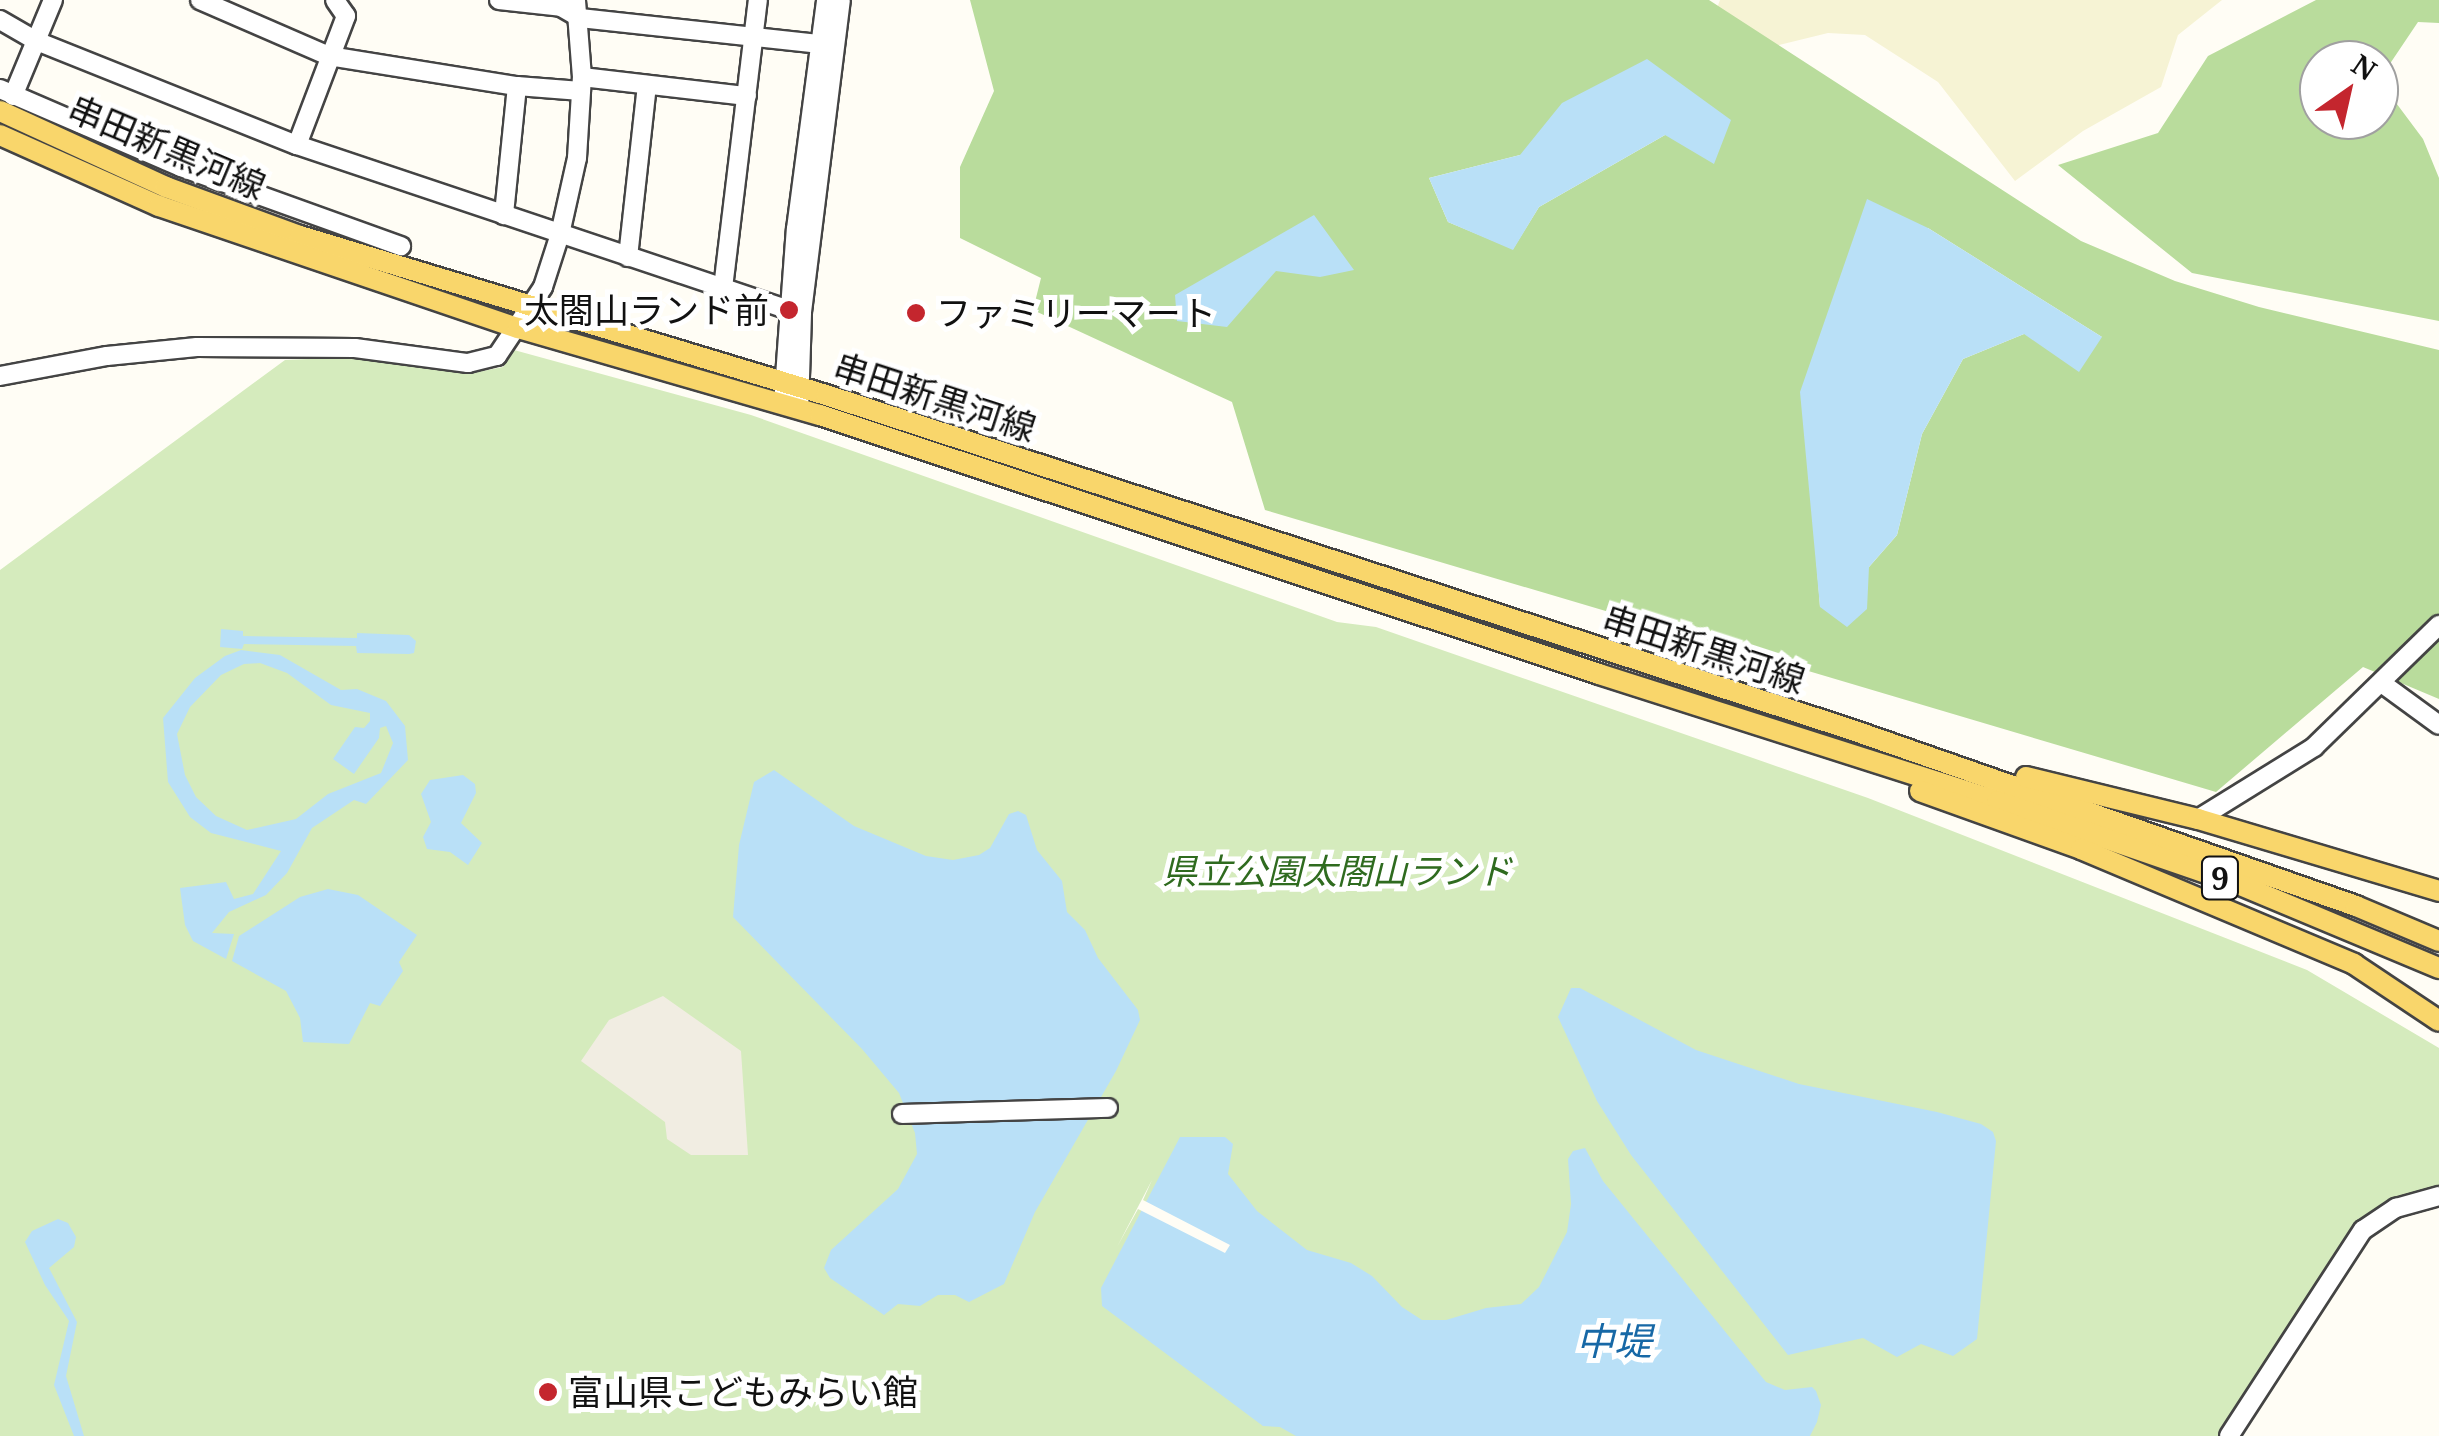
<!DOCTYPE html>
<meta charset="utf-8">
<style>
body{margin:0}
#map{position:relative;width:2439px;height:1436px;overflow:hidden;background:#fffdf5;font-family:"Noto Serif","Noto Sans JP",serif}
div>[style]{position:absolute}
.farmland>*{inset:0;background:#f6f3d4}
.green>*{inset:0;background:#d5ebbd}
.forest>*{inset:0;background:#b9dc9c}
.plaza>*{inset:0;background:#f1ede2}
.water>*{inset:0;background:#b9e0f7}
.pier>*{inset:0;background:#fffdf5}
.roads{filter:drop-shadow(2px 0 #444) drop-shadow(-2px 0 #444) drop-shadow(0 2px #444) drop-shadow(0 -2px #444)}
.minor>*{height:18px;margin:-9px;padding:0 9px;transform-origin:9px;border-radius:9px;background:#fff}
.major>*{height:20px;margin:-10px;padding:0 10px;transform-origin:10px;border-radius:10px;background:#f9d66b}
.dots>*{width:28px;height:28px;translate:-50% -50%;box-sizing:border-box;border:5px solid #fff;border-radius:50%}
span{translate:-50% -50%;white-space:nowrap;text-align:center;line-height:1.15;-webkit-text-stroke:10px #fff;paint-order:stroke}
.shield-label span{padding:2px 8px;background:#fff;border:2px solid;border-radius:8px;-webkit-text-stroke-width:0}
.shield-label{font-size:32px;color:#111;font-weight:700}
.street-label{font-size:35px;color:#111}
.poi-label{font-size:35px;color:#111}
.right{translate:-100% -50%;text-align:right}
.left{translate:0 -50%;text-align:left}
.park-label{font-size:35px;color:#2f6b1f;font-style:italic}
.water-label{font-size:38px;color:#1768a6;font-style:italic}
.north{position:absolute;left:2299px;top:40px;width:100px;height:100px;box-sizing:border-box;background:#fff;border:2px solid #a0a0a0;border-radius:50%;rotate:34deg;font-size:28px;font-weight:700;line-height:40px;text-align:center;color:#111}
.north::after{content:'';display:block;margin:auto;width:35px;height:45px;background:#c4262e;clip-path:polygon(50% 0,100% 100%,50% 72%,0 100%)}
</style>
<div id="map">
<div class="farmland">
<i style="clip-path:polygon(1720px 0,2222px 0,2178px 35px,2161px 87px,2083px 131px,2015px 181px,1938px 82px,1865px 35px,1828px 33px,1721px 59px,1705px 40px)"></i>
</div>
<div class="green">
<i style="clip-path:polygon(514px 350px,751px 415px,1337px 622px,1376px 627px,1868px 798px,2307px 970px,2439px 1048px,2439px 1190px,2392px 1202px,2355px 1226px,2220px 1436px,0 1436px,0 570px,285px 360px,356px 357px,467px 374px,503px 367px)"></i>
</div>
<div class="forest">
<i style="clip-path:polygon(evenodd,970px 0,1709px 0,2081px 241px,2175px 281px,2259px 307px,2439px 350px,2439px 699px,2363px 667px,2216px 792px,1265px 510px,1232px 402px,1033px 310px,1041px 278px,960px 238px,960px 167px,994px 91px,970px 0,1731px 120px,1665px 135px,1539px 207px,1513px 249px,1448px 222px,1429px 178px,1520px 155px,1731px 120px,970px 0,1928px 228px,2102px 337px,2024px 334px,1963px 359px,1922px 434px,1897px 535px,1869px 567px,1820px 607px,1814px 530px,1928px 228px)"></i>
<i style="clip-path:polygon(evenodd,2316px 0,2439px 0,2439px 23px,2418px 22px,2379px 80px,2423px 139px,2439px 178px,2439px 321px,2192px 273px,2058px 165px,2158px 133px,2208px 56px,2316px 0,2379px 60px,2379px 120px,2319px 120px,2319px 60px,2379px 60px)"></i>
</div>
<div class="plaza">
<i style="clip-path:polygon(663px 996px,741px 1051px,748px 1155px,691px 1155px,667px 1139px,665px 1122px,581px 1061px,609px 1020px)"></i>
</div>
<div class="water">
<i style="clip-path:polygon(1647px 59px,1731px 120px,1714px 164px,1665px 135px,1539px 207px,1513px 250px,1448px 222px,1429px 178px,1520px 155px,1562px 103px)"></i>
<i style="clip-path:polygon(1867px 199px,1928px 228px,2102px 337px,2079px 372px,2024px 334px,1963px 359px,1922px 434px,1897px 535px,1869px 567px,1867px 609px,1847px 627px,1820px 607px,1800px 392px)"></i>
<i style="clip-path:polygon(1314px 215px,1354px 270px,1320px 277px,1276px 271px,1227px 327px,1177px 321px,1175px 295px)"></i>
<i style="clip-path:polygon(221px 629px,243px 631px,243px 636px,357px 638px,357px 633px,409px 635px,416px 641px,414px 653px,409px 654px,357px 653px,356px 646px,244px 644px,242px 649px,220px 647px)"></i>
<i style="clip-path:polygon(evenodd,241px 650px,280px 655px,341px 690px,357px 689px,386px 701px,405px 726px,408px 760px,366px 804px,354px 800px,312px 828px,287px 873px,266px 895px,229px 912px,212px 933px,234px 934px,226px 959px,193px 941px,185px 925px,180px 888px,226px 882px,234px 899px,253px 894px,281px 851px,211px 833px,190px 817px,168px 782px,163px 718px,195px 678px,225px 656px,241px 650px,260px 663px,287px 673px,331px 705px,370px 713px,370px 721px,364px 728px,355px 727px,333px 759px,354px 774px,379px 738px,380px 728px,386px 726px,393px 743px,381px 773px,328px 794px,296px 819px,247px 830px,216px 816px,196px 797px,185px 775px,177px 734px,190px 707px,221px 675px,244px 664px,260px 663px)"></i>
<i style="clip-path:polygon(774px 770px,854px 826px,926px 856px,953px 860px,979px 855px,990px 848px,1009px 814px,1018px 811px,1026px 815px,1037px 850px,1062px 881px,1067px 912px,1085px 930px,1098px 958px,1138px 1010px,1140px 1020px,1116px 1071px,1035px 1212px,1004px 1284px,969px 1302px,955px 1295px,938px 1295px,920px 1306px,898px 1304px,884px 1315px,830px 1278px,824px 1268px,831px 1250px,898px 1189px,917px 1154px,915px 1133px,899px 1093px,862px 1049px,733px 917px,739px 845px,754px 782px)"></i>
<i style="clip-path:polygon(463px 775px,475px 784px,476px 793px,461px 823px,482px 843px,468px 865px,450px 852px,427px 849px,423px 837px,431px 822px,421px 794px,430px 780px)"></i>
<i style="clip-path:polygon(328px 889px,358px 895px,417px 935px,399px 962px,403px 971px,380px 1006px,370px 1003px,349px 1044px,303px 1042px,300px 1018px,286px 991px,232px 961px,239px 936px,300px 897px)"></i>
<i style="clip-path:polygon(1571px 988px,1580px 988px,1696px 1050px,1799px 1084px,1937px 1112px,1981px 1124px,1993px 1132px,1996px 1141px,1977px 1339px,1953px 1356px,1921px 1344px,1897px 1357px,1863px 1338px,1788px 1355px,1631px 1155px,1597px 1101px,1558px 1017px)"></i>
<i style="clip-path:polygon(1180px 1137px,1225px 1137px,1233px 1144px,1228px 1174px,1257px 1211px,1307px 1250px,1351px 1263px,1372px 1276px,1402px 1307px,1422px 1320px,1446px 1320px,1486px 1308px,1521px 1304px,1539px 1287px,1567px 1232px,1571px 1204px,1568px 1159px,1573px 1151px,1585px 1148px,1603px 1181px,1766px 1382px,1785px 1390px,1812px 1387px,1816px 1391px,1821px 1405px,1817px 1422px,1810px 1436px,1296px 1436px,1280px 1427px,1263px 1426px,1102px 1306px,1101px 1288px)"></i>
<i style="clip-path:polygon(58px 1219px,68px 1223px,76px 1237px,74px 1247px,49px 1268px,77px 1322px,66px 1376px,84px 1436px,74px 1436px,54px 1385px,69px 1321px,45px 1285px,25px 1242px,32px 1231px)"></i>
</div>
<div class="pier">
<i style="clip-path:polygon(1152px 1180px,1143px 1200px,1230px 1245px,1225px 1253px,1138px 1209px,1117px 1247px)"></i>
</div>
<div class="roads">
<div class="minor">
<i style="left:200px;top:0;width:141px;rotate:23.5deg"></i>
<i style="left:329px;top:56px;width:190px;rotate:9.1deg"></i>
<i style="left:517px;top:86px;width:130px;rotate:95.8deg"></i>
<i style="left:499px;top:0;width:62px;rotate:6.4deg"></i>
<i style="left:561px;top:7px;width:22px;rotate:30deg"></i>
<i style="left:580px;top:18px;width:242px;rotate:6.2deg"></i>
<i style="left:0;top:20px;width:39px;rotate:30deg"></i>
<i style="left:34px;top:40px;width:283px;rotate:21.8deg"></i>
<i style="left:297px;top:145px;width:138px;rotate:-69.2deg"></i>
<i style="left:346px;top:16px;width:19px;rotate:-125deg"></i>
<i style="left:582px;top:77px;width:166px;rotate:6.6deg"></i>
<i style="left:517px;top:86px;width:64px;rotate:4.5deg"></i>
<i style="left:0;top:89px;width:197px;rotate:23.3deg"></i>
<i style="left:181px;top:167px;width:234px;rotate:19.8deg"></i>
<i style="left:13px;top:96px;width:104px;rotate:-67.4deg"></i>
<i style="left:297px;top:145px;width:519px;rotate:18.54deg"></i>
<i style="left:628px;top:257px;width:173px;rotate:-83.7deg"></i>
<i style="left:723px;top:288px;width:290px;rotate:-83.1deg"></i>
<i style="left:0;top:376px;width:109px;rotate:-10.6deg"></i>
<i style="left:107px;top:356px;width:90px;rotate:-5.7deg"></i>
<i style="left:197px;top:347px;width:158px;rotate:0.4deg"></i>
<i style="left:355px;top:348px;width:114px;rotate:7.6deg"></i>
<i style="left:468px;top:363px;width:30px;rotate:-14deg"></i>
<i style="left:497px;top:356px;width:83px;rotate:-56.3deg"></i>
<i style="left:543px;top:287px;width:56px;rotate:-72.2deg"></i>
<i style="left:560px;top:234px;width:78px;rotate:-77.4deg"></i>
<i style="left:577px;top:158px;width:81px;rotate:-86.5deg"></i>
<i style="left:582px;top:77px;width:77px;rotate:-94.5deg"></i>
<i style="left:783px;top:404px;width:175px;rotate:-85.8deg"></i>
<i style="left:796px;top:229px;width:231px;rotate:-82.5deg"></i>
<i style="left:799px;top:409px;width:97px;rotate:-88.2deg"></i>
<i style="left:802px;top:312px;width:314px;rotate:-82.9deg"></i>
<i style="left:2383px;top:684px;width:69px;rotate:36.2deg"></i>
<i style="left:2198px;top:819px;width:137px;rotate:-31.8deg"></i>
<i style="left:2314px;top:747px;width:175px;rotate:-44.3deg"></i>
<i style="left:902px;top:1114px;width:206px;rotate:-1.7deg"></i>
<i style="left:2229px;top:1436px;width:246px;rotate:-57deg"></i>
<i style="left:2363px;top:1230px;width:40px;rotate:-34deg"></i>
<i style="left:2396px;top:1208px;width:45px;rotate:-15.6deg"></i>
</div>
<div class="major">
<i style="left:0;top:111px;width:183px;rotate:24.6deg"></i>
<i style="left:166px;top:187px;width:143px;rotate:20.1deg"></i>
<i style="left:300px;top:236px;width:550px;rotate:16.82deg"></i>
<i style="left:826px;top:395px;width:1082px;rotate:18.08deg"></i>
<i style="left:1855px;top:731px;width:531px;rotate:19.25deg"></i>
<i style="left:2356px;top:906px;width:90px;rotate:22.9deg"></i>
<i style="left:0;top:135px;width:174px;rotate:24.1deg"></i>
<i style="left:159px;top:206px;width:379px;rotate:18.8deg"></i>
<i style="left:518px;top:328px;width:314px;rotate:16.1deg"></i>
<i style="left:820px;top:415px;width:821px;rotate:18.39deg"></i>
<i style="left:1599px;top:674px;width:418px;rotate:17.7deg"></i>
<i style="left:1997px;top:801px;width:255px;rotate:19deg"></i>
<i style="left:2238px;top:884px;width:218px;rotate:22.7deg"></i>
<i style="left:2026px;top:777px;width:177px;rotate:13.7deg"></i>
<i style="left:2198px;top:819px;width:252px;rotate:16.6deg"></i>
<i style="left:1920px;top:791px;width:171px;rotate:19.8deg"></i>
<i style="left:2081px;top:849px;width:296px;rotate:22.8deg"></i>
<i style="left:2354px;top:964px;width:102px;rotate:33.8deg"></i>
</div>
</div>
<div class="dots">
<i style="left:789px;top:310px;background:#c4262e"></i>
<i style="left:916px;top:313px;background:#c4262e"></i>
<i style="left:548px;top:1392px;background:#c4262e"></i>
</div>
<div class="shield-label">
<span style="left:2220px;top:878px">9</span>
</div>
<div class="street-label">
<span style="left:167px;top:147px;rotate:23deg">串田新黒河線</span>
<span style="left:935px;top:397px;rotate:18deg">串田新黒河線</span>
<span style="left:1704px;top:649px;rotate:18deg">串田新黒河線</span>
</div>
<div class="poi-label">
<span class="right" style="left:769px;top:310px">太閤山ランド前</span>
<span class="left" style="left:936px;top:313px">ファミリーマート</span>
<span class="left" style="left:568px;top:1392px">富山県こどもみらい館</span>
</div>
<div class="park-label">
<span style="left:1337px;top:871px">県立公園太閤山ランド</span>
</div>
<div class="water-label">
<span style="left:1614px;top:1341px">中堤</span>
</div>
<div class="north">N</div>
</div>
